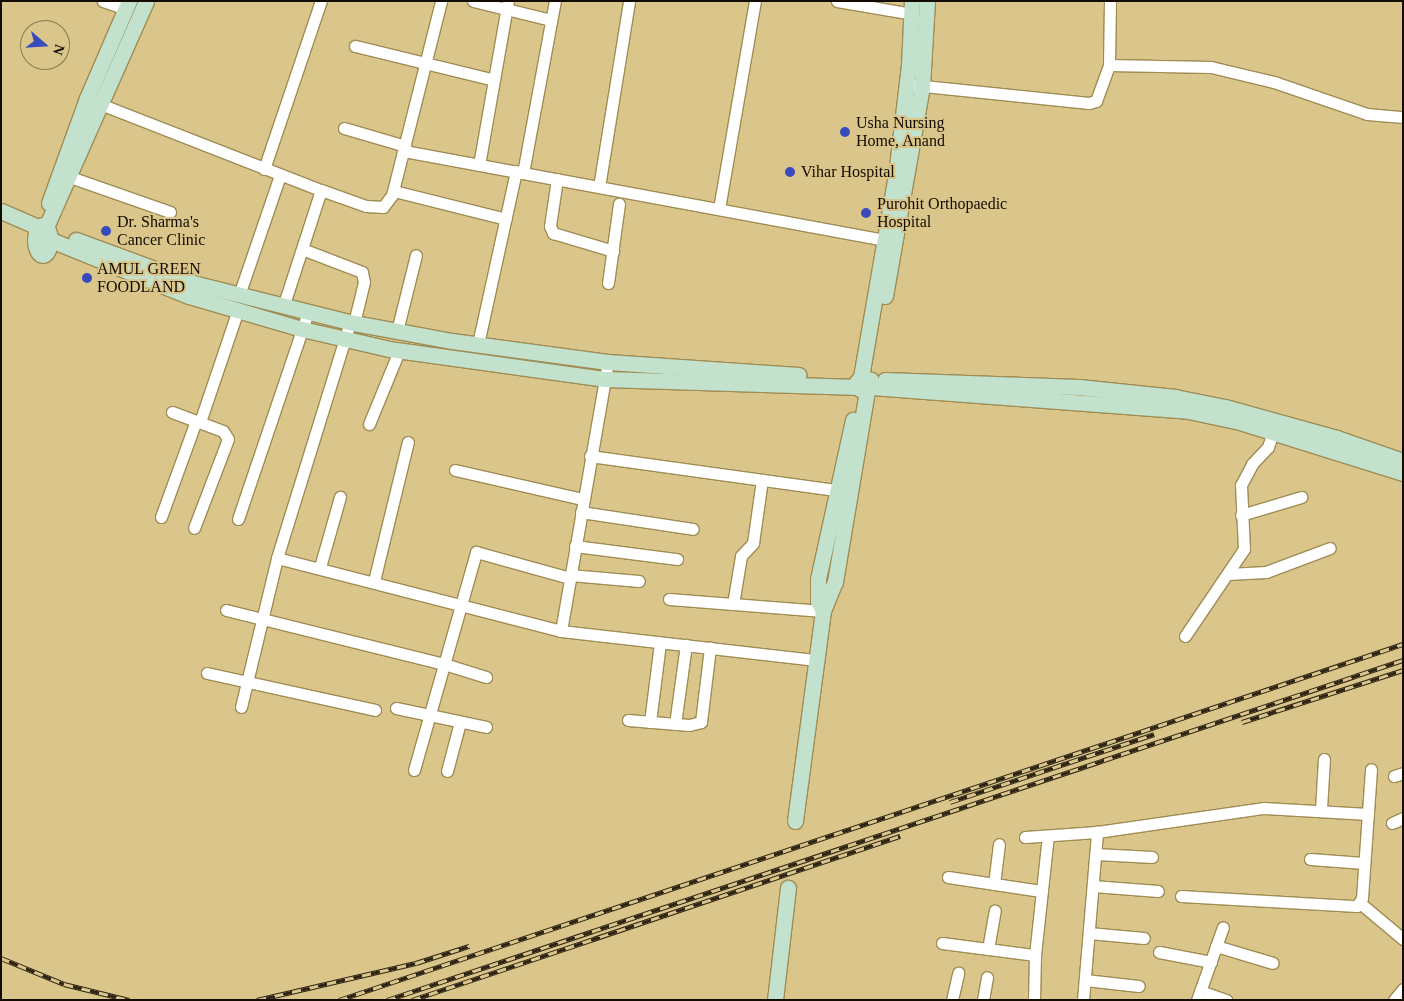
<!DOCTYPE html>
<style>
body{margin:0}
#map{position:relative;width:1404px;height:1001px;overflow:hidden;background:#dac58b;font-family:Georgia,serif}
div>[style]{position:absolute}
.roads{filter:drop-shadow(1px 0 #9f8c53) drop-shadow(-1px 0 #9f8c53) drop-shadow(0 1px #9f8c53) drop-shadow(0 -1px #9f8c53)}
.street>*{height:11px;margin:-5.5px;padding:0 5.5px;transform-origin:5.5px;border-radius:5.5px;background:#fff}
.secondary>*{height:15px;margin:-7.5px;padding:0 7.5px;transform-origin:7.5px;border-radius:7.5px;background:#c2e2cd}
.secondary>.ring{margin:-7.5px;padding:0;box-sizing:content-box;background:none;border:15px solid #c2e2cd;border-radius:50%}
.rail>*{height:5px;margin-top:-2.5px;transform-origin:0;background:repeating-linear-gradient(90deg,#dac58b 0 9px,#2e2413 0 18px);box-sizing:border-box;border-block:1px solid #2e2413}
.dots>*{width:14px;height:14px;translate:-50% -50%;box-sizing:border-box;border:2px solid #dac58b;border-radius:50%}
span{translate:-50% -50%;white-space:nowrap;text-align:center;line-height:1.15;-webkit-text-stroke:4px #dac58b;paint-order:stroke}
.poi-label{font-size:16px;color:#130b00}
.left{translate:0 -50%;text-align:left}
.frame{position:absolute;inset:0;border:2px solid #130b00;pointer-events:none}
.north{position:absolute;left:20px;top:20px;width:50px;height:50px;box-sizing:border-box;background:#dac58b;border:1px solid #8a7b53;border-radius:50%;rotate:109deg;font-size:14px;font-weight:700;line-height:20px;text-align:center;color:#130b00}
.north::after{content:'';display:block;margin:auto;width:18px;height:22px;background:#394abd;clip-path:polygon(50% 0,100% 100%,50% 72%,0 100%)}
</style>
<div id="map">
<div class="roads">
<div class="street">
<i style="left:103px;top:1px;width:24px;rotate:19deg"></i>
<i style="left:473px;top:1px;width:80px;rotate:13.7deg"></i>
<i style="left:837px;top:1px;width:76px;rotate:9.8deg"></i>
<i style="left:355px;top:46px;width:143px;rotate:13.7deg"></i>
<i style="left:1109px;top:65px;width:102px;rotate:1.1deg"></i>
<i style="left:1211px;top:67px;width:65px;rotate:13.4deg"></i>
<i style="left:1274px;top:82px;width:98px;rotate:19deg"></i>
<i style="left:1367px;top:114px;width:36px;rotate:5deg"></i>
<i style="left:914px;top:85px;width:176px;rotate:5.9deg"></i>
<i style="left:1089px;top:103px;width:7px;rotate:-16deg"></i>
<i style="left:1096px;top:101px;width:38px;rotate:-70deg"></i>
<i style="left:1109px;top:65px;width:64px;rotate:-89.1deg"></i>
<i style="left:95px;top:102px;width:243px;rotate:21.3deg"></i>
<i style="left:321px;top:190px;width:48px;rotate:19.6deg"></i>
<i style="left:366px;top:206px;width:17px;rotate:3deg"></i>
<i style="left:383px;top:207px;width:15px;rotate:-53deg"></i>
<i style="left:392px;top:195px;width:200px;rotate:-75.8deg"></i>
<i style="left:344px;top:128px;width:64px;rotate:16.4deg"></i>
<i style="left:404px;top:151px;width:495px;rotate:10.5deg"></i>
<i style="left:479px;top:165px;width:167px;rotate:-80deg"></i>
<i style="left:264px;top:169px;width:177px;rotate:-71.3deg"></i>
<i style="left:523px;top:173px;width:175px;rotate:-79.5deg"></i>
<i style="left:70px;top:177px;width:106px;rotate:19.3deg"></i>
<i style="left:557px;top:179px;width:48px;rotate:98.5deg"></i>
<i style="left:550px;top:226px;width:8px;rotate:67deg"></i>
<i style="left:553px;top:233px;width:63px;rotate:16.7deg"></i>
<i style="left:599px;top:187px;width:188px;rotate:-80.8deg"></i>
<i style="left:394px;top:191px;width:115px;rotate:14deg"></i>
<i style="left:719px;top:209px;width:211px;rotate:-80.2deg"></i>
<i style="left:302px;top:249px;width:64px;rotate:21deg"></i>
<i style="left:362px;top:272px;width:10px;rotate:79deg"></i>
<i style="left:364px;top:282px;width:42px;rotate:103.7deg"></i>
<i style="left:608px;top:283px;width:80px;rotate:-82.1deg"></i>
<i style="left:239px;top:295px;width:127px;rotate:-71.1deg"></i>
<i style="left:283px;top:307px;width:123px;rotate:-72deg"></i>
<i style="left:397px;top:331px;width:78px;rotate:-76deg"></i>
<i style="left:478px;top:344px;width:177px;rotate:-77.6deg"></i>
<i style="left:172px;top:412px;width:54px;rotate:20.4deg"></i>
<i style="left:223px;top:431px;width:9px;rotate:58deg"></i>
<i style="left:228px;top:439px;width:95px;rotate:110.9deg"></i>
<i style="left:200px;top:422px;width:118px;rotate:-71.3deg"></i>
<i style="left:369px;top:424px;width:79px;rotate:-67.7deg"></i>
<i style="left:590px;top:456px;width:255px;rotate:7.9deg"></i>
<i style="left:455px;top:470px;width:131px;rotate:12.8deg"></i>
<i style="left:581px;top:512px;width:113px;rotate:8.6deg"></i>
<i style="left:1241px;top:515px;width:63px;rotate:-16.7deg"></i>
<i style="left:161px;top:517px;width:102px;rotate:-70deg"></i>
<i style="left:238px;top:519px;width:219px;rotate:-71.3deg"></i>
<i style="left:575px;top:546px;width:103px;rotate:7.3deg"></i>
<i style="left:277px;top:558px;width:293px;rotate:14.4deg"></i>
<i style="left:561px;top:631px;width:257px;rotate:6.5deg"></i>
<i style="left:320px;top:567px;width:73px;rotate:-74.1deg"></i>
<i style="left:1228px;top:574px;width:38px;rotate:-3deg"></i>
<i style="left:1266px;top:572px;width:68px;rotate:-20.6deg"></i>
<i style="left:570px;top:575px;width:69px;rotate:5deg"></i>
<i style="left:374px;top:581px;width:143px;rotate:-76.3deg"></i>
<i style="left:669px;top:599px;width:154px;rotate:4.5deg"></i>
<i style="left:733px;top:604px;width:49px;rotate:-80.5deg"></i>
<i style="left:741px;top:556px;width:18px;rotate:-47deg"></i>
<i style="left:753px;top:543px;width:64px;rotate:-81.9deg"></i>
<i style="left:226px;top:610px;width:225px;rotate:13.9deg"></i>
<i style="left:444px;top:664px;width:44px;rotate:17.2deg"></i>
<i style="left:561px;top:631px;width:273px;rotate:-80.1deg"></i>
<i style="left:1185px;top:636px;width:105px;rotate:-55.9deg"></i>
<i style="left:1244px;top:549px;width:64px;rotate:-92.7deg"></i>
<i style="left:1241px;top:485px;width:24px;rotate:-62deg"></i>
<i style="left:1252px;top:464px;width:23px;rotate:-47deg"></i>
<i style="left:1268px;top:447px;width:23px;rotate:-72deg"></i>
<i style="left:207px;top:673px;width:172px;rotate:12.4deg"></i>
<i style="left:241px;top:707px;width:153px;rotate:-76.4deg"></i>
<i style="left:277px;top:558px;width:247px;rotate:-72.8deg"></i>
<i style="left:396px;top:708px;width:92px;rotate:11.9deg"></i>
<i style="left:628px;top:720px;width:61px;rotate:4.7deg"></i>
<i style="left:689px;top:725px;width:12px;rotate:-14deg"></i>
<i style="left:701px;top:722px;width:75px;rotate:-83.1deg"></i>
<i style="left:650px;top:722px;width:80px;rotate:-82.8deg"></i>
<i style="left:675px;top:724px;width:80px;rotate:-82.1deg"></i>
<i style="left:414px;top:770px;width:227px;rotate:-74.1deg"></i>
<i style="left:476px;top:552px;width:98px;rotate:15.5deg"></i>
<i style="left:447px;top:771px;width:51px;rotate:-75.1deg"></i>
<i style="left:1394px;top:776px;width:9px;rotate:-18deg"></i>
<i style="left:1321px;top:809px;width:50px;rotate:-86.6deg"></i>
<i style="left:1392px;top:823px;width:12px;rotate:-24deg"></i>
<i style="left:1025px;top:837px;width:72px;rotate:-4deg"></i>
<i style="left:1097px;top:832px;width:169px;rotate:-8.2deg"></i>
<i style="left:1264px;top:808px;width:104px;rotate:3.3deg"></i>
<i style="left:1096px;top:854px;width:56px;rotate:3.1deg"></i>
<i style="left:1310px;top:859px;width:54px;rotate:4.2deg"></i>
<i style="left:948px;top:877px;width:94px;rotate:8.6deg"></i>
<i style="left:994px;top:884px;width:40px;rotate:-82.9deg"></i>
<i style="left:1093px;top:886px;width:65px;rotate:4.4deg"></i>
<i style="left:1181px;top:896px;width:176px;rotate:3.3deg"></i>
<i style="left:1357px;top:906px;width:9px;rotate:-58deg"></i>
<i style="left:1362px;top:898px;width:129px;rotate:-86deg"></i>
<i style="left:1360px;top:903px;width:56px;rotate:39.9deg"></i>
<i style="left:1089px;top:933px;width:55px;rotate:5.2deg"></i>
<i style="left:942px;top:943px;width:94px;rotate:7.4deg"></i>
<i style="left:1216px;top:946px;width:59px;rotate:16.6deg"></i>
<i style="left:988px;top:949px;width:39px;rotate:-80deg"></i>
<i style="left:1159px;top:952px;width:53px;rotate:10.9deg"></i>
<i style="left:1085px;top:980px;width:54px;rotate:6.3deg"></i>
<i style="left:1200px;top:991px;width:28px;rotate:19deg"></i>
<i style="left:952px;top:1000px;width:28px;rotate:-77deg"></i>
<i style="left:983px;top:1000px;width:23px;rotate:-80deg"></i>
<i style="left:1034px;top:1000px;width:45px;rotate:-88.7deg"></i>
<i style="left:1035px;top:955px;width:120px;rotate:-83.8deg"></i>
<i style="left:1083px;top:1000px;width:169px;rotate:-85.2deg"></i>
<i style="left:1197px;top:1000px;width:77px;rotate:-70.4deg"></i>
<i style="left:1394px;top:1000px;width:14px;rotate:-51deg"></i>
</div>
<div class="secondary">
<i style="left:49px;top:203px;width:112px;rotate:-70.1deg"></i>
<i style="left:87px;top:98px;width:106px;rotate:-66.6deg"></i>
<i style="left:1px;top:211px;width:40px;rotate:23.4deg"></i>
<i class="ring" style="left:35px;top:225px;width:-1px;height:-1px"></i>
<i style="left:46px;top:227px;width:247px;rotate:-66.1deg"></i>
<i style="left:46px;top:238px;width:154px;rotate:22.1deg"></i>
<i style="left:189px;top:296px;width:118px;rotate:16.3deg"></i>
<i style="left:302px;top:329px;width:89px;rotate:12.9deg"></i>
<i style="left:389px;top:349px;width:217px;rotate:7.9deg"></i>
<i style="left:604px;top:379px;width:254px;rotate:1.8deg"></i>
<i style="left:76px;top:240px;width:125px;rotate:20.2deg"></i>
<i style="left:193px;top:283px;width:166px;rotate:14deg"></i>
<i style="left:354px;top:323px;width:100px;rotate:10.4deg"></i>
<i style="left:452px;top:341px;width:157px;rotate:7.7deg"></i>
<i style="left:608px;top:362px;width:191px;rotate:3.9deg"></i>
<i style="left:885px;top:296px;width:213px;rotate:-80deg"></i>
<i style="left:922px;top:86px;width:85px;rotate:-86.6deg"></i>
<i style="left:861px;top:377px;width:10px;rotate:17deg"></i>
<i style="left:871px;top:380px;width:5px;rotate:79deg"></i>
<i style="left:872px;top:385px;width:7px;rotate:135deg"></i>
<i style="left:867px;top:390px;width:7px;rotate:-172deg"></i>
<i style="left:860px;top:389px;width:8px;rotate:-113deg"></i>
<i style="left:857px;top:382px;width:6px;rotate:-51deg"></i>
<i style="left:861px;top:377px;width:205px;rotate:-80.2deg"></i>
<i style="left:896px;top:175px;width:112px;rotate:-83.3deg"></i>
<i style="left:909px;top:64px;width:63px;rotate:-87.3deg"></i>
<i style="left:885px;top:380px;width:194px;rotate:2.1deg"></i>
<i style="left:1079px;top:387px;width:97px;rotate:5.9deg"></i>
<i style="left:1175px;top:397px;width:51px;rotate:11.3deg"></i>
<i style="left:1225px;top:407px;width:116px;rotate:15.5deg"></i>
<i style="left:1337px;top:438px;width:70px;rotate:19.2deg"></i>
<i style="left:871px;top:387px;width:318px;rotate:4.3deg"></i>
<i style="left:1188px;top:411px;width:53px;rotate:11.9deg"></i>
<i style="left:1240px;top:422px;width:171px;rotate:17.4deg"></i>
<i style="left:823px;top:611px;width:11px;rotate:-117deg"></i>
<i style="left:818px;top:601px;width:22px;rotate:-90deg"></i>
<i style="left:818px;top:579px;width:163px;rotate:-77.6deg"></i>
<i style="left:795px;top:821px;width:212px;rotate:-82.4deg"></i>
<i style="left:823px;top:611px;width:31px;rotate:-68deg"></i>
<i style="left:835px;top:582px;width:195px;rotate:-80.5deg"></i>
<i style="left:775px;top:1000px;width:113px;rotate:-83.4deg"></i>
</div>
</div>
<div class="rail">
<i style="left:1242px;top:722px;width:169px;rotate:-17.9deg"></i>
<i style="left:950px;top:802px;width:215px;rotate:-18.4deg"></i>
<i style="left:1px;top:958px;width:68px;rotate:22.4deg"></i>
<i style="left:64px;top:984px;width:67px;rotate:13.8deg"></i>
<i style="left:257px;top:1000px;width:163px;rotate:-13.1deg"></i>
<i style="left:416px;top:963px;width:56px;rotate:-17.8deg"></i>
<i style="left:339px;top:1000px;width:1122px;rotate:-18.5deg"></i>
<i style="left:387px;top:1000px;width:1071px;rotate:-18.5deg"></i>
<i style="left:412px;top:1000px;width:515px;rotate:-18.58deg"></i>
</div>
<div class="dots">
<i style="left:845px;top:132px;background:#394abd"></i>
<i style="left:790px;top:172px;background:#394abd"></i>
<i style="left:866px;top:213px;background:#394abd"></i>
<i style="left:106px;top:231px;background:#394abd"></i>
<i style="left:87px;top:278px;background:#394abd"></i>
</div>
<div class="poi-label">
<span class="left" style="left:856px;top:132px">Usha Nursing<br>Home, Anand</span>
<span class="left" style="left:801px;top:172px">Vihar Hospital</span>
<span class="left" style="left:877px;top:213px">Purohit Orthopaedic<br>Hospital</span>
<span class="left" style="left:117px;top:231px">Dr. Sharma's<br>Cancer Clinic</span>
<span class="left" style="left:97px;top:278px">AMUL GREEN<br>FOODLAND</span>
</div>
<div class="frame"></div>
<div class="north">N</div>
</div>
